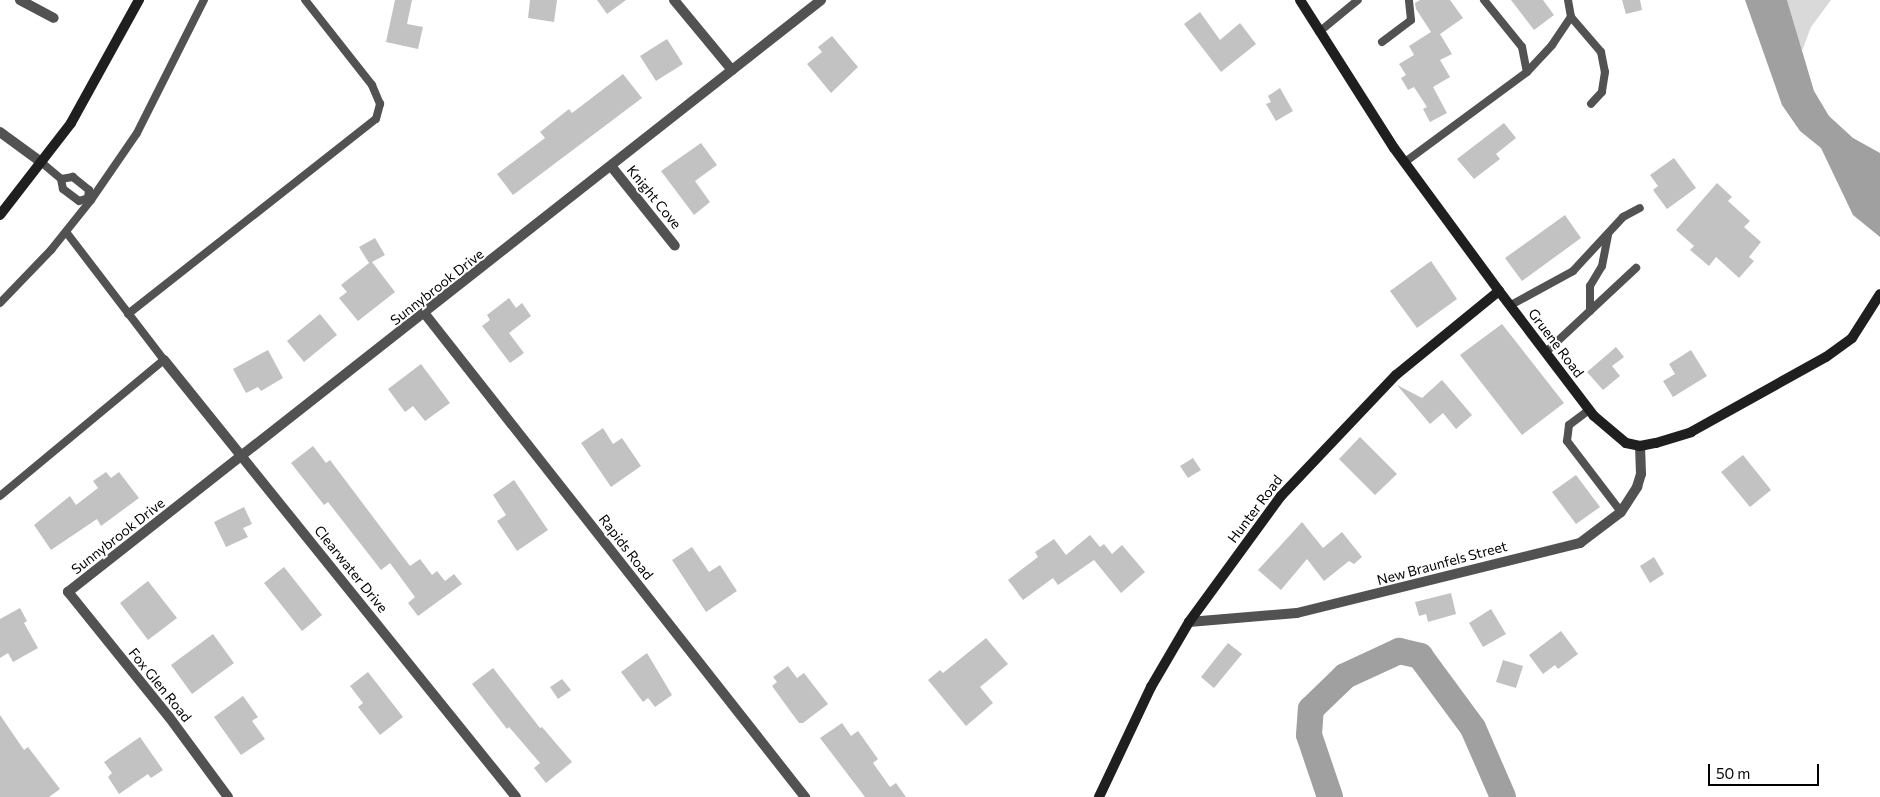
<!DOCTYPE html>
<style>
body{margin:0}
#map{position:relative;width:1880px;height:797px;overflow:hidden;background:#fff;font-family:Commissioner,sans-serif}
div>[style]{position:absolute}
.green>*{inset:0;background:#d9d9d9}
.water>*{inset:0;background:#a0a0a0}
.river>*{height:26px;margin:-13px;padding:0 13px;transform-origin:13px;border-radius:13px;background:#a0a0a0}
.building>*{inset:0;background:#c2c2c2}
.lane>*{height:8px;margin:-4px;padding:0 4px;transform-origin:4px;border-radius:4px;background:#525252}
.street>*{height:10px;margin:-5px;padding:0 5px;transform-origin:5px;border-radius:5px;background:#525252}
.secondary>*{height:10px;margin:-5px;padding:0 5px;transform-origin:5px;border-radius:5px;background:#1f1f1f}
span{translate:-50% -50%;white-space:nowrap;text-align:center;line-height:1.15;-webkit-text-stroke:4px #fff;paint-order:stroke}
.street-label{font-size:14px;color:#000}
.scale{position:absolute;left:1708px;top:764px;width:111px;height:22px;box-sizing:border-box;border:2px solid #000;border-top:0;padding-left:6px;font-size:15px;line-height:18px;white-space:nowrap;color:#000;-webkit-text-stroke:4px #fff;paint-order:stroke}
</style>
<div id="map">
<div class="green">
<i style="clip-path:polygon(1787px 0,1831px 0,1811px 27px,1802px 51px)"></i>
</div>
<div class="water">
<i style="clip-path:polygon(1745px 0,1787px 0,1814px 91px,1829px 116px,1853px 138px,1880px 153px,1880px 237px,1853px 215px,1821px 148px,1800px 131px,1782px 105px)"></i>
</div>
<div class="river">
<i style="left:1330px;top:797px;width:65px;rotate:-108.7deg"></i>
<i style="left:1309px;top:735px;width:26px;rotate:-86deg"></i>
<i style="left:1311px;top:709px;width:47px;rotate:-44.1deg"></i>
<i style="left:1345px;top:676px;width:60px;rotate:-24.8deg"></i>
<i style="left:1399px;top:651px;width:22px;rotate:13deg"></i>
<i style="left:1420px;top:656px;width:89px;rotate:53.6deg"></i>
<i style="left:1473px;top:728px;width:75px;rotate:66.5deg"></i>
</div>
<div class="building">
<i style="clip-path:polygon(395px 0,412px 0,407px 24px,423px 27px,418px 49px,386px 42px)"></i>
<i style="clip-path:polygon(530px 0,557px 0,554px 22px,528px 18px)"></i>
<i style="clip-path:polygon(597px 0,626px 0,607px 14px)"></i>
<i style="clip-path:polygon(1420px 0,1450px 0,1463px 18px,1440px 34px,1452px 54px,1440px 60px,1450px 77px,1433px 87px,1447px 113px,1430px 122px,1423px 109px,1427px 107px,1414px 87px,1408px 90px,1401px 78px,1406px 75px,1399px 64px,1414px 55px,1409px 46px,1431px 32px,1416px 9px,1415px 3px)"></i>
<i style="clip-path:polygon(1511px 0,1543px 0,1554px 15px,1534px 30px)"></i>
<i style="clip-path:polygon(1622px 0,1640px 0,1642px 10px,1626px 14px)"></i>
<i style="clip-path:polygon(1200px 12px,1220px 40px,1240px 23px,1256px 44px,1221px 72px,1184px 24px)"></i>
<i style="clip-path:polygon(832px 36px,858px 67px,831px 93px,807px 64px,822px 52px,818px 47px)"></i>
<i style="clip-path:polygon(667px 39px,683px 64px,656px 81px,640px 56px)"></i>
<i style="clip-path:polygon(623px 74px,642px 98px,513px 195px,497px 174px,545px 138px,540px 132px,569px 109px,572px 113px)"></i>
<i style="clip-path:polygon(1280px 88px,1293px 111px,1276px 121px,1266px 104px,1271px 102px,1268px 96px)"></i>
<i style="clip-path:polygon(1504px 123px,1516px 138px,1496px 154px,1500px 159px,1474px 179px,1457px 159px)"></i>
<i style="clip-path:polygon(701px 143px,717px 165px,695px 181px,710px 202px,694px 215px,661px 171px)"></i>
<i style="clip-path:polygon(1674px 158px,1696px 188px,1667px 209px,1653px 190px,1658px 186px,1650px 175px)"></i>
<i style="clip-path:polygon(1717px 183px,1732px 197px,1728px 201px,1750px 221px,1744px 227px,1761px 242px,1749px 257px,1754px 261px,1739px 278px,1716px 257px,1709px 266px,1690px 250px,1694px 246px,1676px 230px)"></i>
<i style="clip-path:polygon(1565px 215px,1581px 238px,1522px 281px,1505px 258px)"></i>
<i style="clip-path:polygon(375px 238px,385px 255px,372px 262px,395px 292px,358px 321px,339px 298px,347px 292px,341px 285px,369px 263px,359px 247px)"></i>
<i style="clip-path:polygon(1431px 261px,1457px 299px,1417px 328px,1390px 291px)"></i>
<i style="clip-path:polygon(509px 298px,516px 308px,522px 303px,531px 316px,509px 333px,524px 353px,510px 363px,482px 326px,490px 320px,487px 315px)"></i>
<i style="clip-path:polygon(320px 314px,337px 335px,304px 362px,287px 341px)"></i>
<i style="clip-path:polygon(1502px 324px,1564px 403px,1522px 435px,1460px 355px)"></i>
<i style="clip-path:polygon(1616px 347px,1624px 357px,1612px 366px,1620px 376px,1603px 390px,1587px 372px)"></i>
<i style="clip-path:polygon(268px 350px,283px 378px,261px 391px,258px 387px,246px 393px,233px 369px)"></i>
<i style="clip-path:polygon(1691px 350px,1707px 376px,1673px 397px,1663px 381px,1675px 374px,1669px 364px)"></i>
<i style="clip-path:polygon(421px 364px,450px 403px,425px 421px,413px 406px,405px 412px,388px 389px)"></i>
<i style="clip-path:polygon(1442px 380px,1472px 415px,1456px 429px,1443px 413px,1430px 424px,1397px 385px,1422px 398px)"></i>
<i style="clip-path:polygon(603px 428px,613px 444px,622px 438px,641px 466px,611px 487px,581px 443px)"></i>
<i style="clip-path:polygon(1360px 437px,1397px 474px,1375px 495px,1339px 459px)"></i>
<i style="clip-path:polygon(313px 446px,326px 463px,330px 460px,410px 566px,420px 559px,432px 575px,437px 571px,445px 581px,454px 574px,462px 584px,418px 616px,408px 603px,415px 597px,390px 563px,381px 570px,328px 502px,324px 505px,291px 463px)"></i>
<i style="clip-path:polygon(1743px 455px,1771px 490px,1750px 507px,1721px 472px)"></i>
<i style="clip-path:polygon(1193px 458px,1201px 470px,1188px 478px,1180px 466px)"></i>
<i style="clip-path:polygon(106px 472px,111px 478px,119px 472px,139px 498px,101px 526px,97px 519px,51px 550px,34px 525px,70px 496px,76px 505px,98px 488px,93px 481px)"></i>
<i style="clip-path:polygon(1576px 475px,1600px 507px,1576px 524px,1552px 492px)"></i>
<i style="clip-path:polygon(514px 480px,548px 530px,517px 551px,497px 521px,506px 515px,493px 495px)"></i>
<i style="clip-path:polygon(244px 507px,252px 524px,243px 528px,248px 537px,226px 547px,214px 522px)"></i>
<i style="clip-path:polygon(1302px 522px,1323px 548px,1342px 532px,1362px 557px,1354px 564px,1349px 561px,1324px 581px,1307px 559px,1281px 590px,1258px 570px)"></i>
<i style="clip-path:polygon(1090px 535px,1100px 547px,1104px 544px,1112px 554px,1122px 545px,1145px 572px,1121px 593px,1094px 560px,1058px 585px,1053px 578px,1023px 600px,1008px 580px,1038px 557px,1035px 552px,1054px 539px,1066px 555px)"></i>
<i style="clip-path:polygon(692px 547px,709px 572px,720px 565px,737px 591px,706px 612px,672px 560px)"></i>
<i style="clip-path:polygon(1654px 557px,1664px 574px,1650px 583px,1640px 566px)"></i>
<i style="clip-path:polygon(284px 567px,322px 615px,302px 631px,264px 583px)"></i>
<i style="clip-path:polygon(148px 581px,177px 618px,148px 640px,120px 603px)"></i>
<i style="clip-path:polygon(1451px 593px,1456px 614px,1428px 622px,1426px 614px,1419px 616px,1415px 602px)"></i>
<i style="clip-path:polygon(20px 608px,27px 621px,24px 623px,38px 648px,13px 662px,8px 653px,0 658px,0 619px)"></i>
<i style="clip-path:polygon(1491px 609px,1506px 634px,1483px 647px,1469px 623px)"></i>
<i style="clip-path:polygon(1561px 631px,1578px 654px,1558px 669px,1555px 665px,1543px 674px,1529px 655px)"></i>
<i style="clip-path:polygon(213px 634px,234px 663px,192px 694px,171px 665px)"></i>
<i style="clip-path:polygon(986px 638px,1008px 664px,980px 687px,993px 703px,966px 726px,928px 680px,940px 670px,943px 673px)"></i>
<i style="clip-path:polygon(1228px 643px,1242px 654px,1214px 688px,1201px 677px)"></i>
<i style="clip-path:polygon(647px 653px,672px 695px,655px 707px,648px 698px,643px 702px,621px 672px)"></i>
<i style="clip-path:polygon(1503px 660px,1523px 666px,1516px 688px,1496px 682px)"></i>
<i style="clip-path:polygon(788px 666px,797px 678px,804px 673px,828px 704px,803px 723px,799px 723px,772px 686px,777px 682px,773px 677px)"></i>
<i style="clip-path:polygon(493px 668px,540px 728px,542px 727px,572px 762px,546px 783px,534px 768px,540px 763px,509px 727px,507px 729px,472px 684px)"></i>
<i style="clip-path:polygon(368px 672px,403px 717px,380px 735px,358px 707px,363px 703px,350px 686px)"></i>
<i style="clip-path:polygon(562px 679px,571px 690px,558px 699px,550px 687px)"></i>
<i style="clip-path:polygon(243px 696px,258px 717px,252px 721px,265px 739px,241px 755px,214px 717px)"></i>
<i style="clip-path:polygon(0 715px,24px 750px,28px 747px,60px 789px,49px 797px,0 797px)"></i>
<i style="clip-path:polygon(842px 723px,851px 736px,858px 731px,878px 759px,873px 763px,890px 787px,896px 783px,906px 797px,865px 797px,820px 738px)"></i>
<i style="clip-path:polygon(140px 737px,163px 770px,151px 778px,148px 774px,119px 794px,108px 777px,112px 773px,104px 762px)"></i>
</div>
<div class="lane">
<i style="left:1484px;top:0;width:60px;rotate:51deg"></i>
<i style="left:1522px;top:47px;width:25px;rotate:79deg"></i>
<i style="left:1571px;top:17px;width:46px;rotate:49.4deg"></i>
<i style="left:1601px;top:52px;width:20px;rotate:79deg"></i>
<i style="left:1605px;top:72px;width:20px;rotate:99deg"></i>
<i style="left:1602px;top:92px;width:16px;rotate:133deg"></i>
<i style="left:1319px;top:32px;width:50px;rotate:-39.4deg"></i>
<i style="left:1382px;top:42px;width:36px;rotate:-37deg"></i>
<i style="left:1411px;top:20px;width:20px;rotate:-96deg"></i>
<i style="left:41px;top:162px;width:26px;rotate:40deg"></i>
<i style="left:61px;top:179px;width:10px;rotate:79deg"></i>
<i style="left:63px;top:189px;width:20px;rotate:37deg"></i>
<i style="left:79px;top:201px;width:9px;rotate:-18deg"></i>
<i style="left:88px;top:198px;width:8px;rotate:-83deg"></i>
<i style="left:89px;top:190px;width:21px;rotate:-141deg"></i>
<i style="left:73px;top:177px;width:12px;rotate:171deg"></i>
<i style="left:1405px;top:162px;width:152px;rotate:-36.4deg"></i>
<i style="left:1527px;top:72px;width:37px;rotate:-47deg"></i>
<i style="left:1552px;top:45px;width:34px;rotate:-56deg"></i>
<i style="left:1571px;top:17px;width:17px;rotate:-100deg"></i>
<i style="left:91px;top:200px;width:81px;rotate:-55.5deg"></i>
<i style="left:137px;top:133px;width:149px;rotate:-63.3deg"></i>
<i style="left:0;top:303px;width:74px;rotate:-46.1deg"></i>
<i style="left:51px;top:250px;width:64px;rotate:-51.3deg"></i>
<i style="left:91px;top:200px;width:4px;rotate:-146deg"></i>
<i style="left:1511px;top:305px;width:71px;rotate:-28.7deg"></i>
<i style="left:1573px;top:271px;width:74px;rotate:-47.2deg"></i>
<i style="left:1623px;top:217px;width:19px;rotate:-28deg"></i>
<i style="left:1590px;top:311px;width:25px;rotate:-90deg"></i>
<i style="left:1590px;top:286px;width:23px;rotate:-59deg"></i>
<i style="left:1602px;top:266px;width:32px;rotate:-79deg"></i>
<i style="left:128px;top:314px;width:315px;rotate:-38.2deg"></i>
<i style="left:376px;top:119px;width:16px;rotate:-75deg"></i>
<i style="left:380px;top:104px;width:21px;rotate:-113deg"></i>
<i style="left:372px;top:85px;width:108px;rotate:-128.2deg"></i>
<i style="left:1547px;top:351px;width:122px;rotate:-43deg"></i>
<i style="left:1589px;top:410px;width:25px;rotate:143deg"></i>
<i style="left:1569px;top:425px;width:16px;rotate:97deg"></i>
<i style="left:1567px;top:441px;width:89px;rotate:52.7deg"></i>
<i style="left:0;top:496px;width:213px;rotate:-39.7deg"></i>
<i style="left:164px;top:360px;width:161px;rotate:-127.4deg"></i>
</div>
<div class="street">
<i style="left:20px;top:0;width:38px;rotate:28deg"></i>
<i style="left:674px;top:0;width:91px;rotate:50.4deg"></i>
<i style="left:0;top:132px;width:51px;rotate:36.2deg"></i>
<i style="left:611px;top:166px;width:102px;rotate:51.3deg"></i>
<i style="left:425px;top:314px;width:615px;rotate:51.81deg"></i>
<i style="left:164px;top:360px;width:561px;rotate:51.15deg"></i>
<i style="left:1189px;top:622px;width:108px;rotate:-4.8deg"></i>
<i style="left:1297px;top:613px;width:292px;rotate:-13.9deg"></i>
<i style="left:1580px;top:543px;width:51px;rotate:-37.1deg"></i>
<i style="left:1621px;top:512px;width:30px;rotate:-57deg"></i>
<i style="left:1637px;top:487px;width:14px;rotate:-73deg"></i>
<i style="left:1641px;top:474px;width:28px;rotate:-92deg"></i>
<i style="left:228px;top:797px;width:99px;rotate:-126.4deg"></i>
<i style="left:169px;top:717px;width:161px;rotate:-128.9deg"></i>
<i style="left:68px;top:592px;width:958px;rotate:-38.17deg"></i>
</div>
<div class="secondary">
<i style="left:1300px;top:0;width:175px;rotate:57.6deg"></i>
<i style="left:1394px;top:148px;width:177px;rotate:53.7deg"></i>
<i style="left:1499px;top:291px;width:157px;rotate:52.8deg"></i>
<i style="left:1594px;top:416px;width:42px;rotate:40.2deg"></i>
<i style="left:1626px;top:443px;width:14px;rotate:12deg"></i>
<i style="left:1640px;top:446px;width:16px;rotate:-11deg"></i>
<i style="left:1656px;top:443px;width:37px;rotate:-17deg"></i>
<i style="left:1691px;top:432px;width:154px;rotate:-29.1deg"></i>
<i style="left:1826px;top:357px;width:32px;rotate:-36deg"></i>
<i style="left:1852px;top:338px;width:52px;rotate:-57.5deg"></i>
<i style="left:0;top:215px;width:116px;rotate:-52.3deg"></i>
<i style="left:71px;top:123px;width:141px;rotate:-61.1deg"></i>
<i style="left:1099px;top:797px;width:122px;rotate:-64.7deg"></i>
<i style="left:1151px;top:687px;width:75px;rotate:-59.7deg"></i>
<i style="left:1189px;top:622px;width:156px;rotate:-53.9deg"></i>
<i style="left:1281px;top:496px;width:167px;rotate:-46.5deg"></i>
<i style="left:1396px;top:375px;width:133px;rotate:-39.2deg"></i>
</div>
<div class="street-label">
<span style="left:654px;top:197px;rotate:51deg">Knight Cove</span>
<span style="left:437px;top:287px;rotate:-38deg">Sunnybrook Drive</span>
<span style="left:1556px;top:343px;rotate:53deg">Gruene Road</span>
<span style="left:1255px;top:509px;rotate:-53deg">Hunter Road</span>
<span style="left:118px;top:536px;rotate:-38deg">Sunnybrook Drive</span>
<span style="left:626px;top:547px;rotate:52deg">Rapids Road</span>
<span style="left:1442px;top:563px;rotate:-15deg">New Braunfels Street</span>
<span style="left:351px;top:569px;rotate:51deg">Clearwater Drive</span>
<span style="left:160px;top:685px;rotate:51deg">Fox Glen Road</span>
</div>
<div class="scale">50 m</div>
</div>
